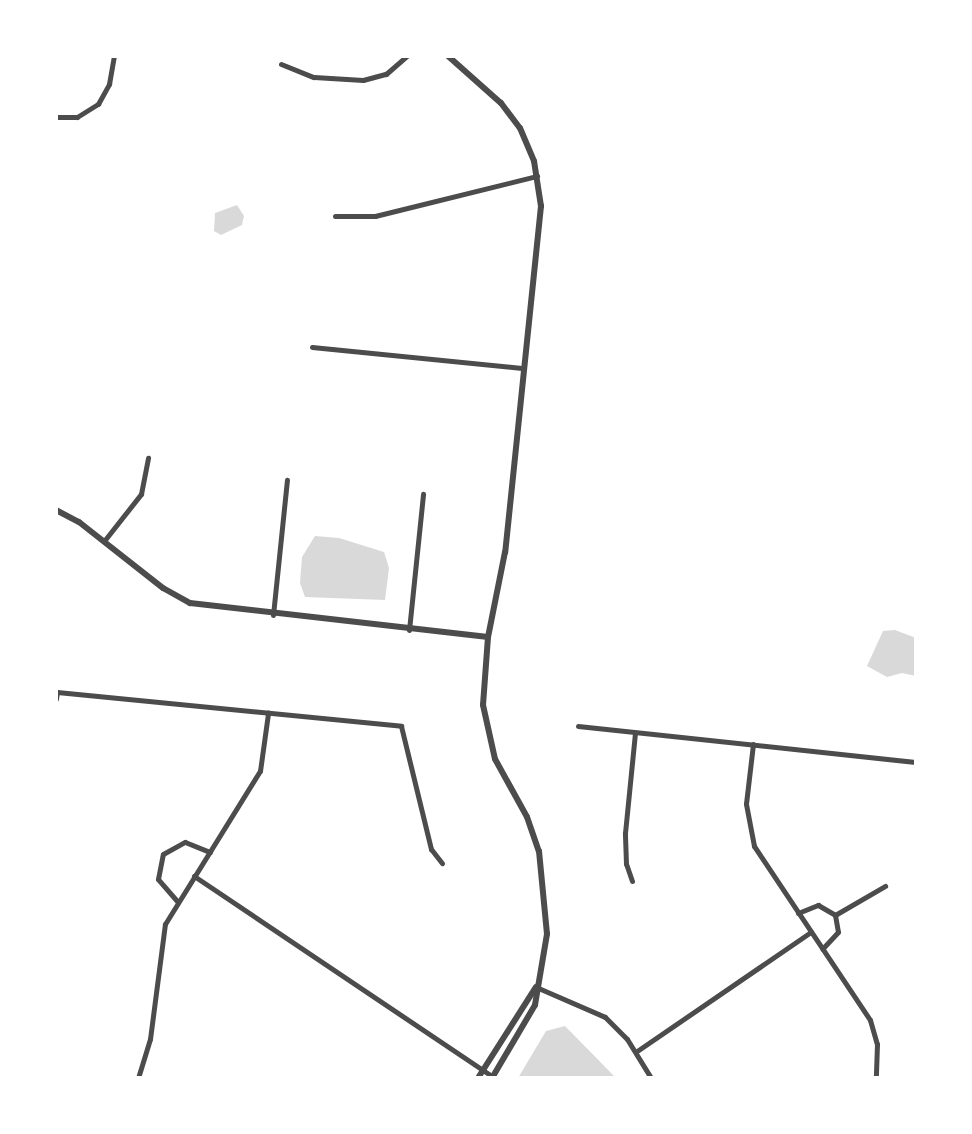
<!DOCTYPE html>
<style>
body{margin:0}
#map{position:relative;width:972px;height:1134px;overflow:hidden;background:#fff;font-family:Montserrat,sans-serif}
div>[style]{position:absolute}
.water>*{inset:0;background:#d9d9d9}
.minor>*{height:5px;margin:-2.5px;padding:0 2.5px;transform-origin:2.5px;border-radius:2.5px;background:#4c4c4c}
.tertiary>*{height:6px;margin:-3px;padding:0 3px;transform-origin:3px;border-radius:3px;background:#4c4c4c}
span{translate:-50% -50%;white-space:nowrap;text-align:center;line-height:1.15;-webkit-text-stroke:5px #fff;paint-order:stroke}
.frame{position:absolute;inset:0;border:58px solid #fff;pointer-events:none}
</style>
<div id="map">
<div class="water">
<i style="clip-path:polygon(237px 205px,244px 216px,242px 225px,221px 235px,214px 231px,215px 213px)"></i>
<i style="clip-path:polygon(315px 536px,339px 538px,384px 552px,389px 568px,385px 600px,305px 597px,300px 583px,302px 557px)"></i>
<i style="clip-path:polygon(895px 630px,916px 638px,916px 676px,902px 673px,887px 677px,867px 666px,883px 631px)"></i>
<i style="clip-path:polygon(565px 1026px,616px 1078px,518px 1078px,546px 1031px)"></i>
</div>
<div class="minor">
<i style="left:281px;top:64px;width:35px;rotate:22deg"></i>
<i style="left:314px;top:77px;width:49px;rotate:3.5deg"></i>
<i style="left:363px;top:80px;width:24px;rotate:-15deg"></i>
<i style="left:386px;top:74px;width:28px;rotate:-41deg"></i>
<i style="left:56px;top:117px;width:21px"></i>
<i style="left:77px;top:117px;width:25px;rotate:-32deg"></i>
<i style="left:98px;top:104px;width:23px;rotate:-61deg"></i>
<i style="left:109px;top:84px;width:28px;rotate:-80deg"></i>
<i style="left:335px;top:216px;width:40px"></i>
<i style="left:375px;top:216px;width:167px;rotate:-13.9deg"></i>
<i style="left:312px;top:347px;width:213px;rotate:5.7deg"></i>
<i style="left:104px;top:541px;width:60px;rotate:-51.8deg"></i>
<i style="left:141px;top:494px;width:37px;rotate:-79deg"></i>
<i style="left:273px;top:615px;width:136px;rotate:-84.1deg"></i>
<i style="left:409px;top:630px;width:137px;rotate:-84.1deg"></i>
<i style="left:56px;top:699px;width:7px;rotate:-82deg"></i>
<i style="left:57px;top:692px;width:346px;rotate:5.6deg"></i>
<i style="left:401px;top:726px;width:127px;rotate:76.3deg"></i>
<i style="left:431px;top:849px;width:18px;rotate:52deg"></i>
<i style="left:578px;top:726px;width:337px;rotate:6.1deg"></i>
<i style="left:753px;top:744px;width:60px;rotate:96.7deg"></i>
<i style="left:746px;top:804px;width:43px;rotate:79.2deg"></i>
<i style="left:754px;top:846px;width:209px;rotate:56.3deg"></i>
<i style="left:870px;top:1020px;width:25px;rotate:74deg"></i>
<i style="left:877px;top:1044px;width:34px;rotate:92deg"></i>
<i style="left:194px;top:876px;width:360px;rotate:33.9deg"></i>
<i style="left:632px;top:881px;width:18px;rotate:-109deg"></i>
<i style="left:626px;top:864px;width:31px;rotate:-92deg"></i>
<i style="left:625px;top:833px;width:101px;rotate:-84.3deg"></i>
<i style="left:177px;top:901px;width:29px;rotate:-131deg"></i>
<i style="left:158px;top:879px;width:25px;rotate:-79deg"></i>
<i style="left:163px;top:854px;width:25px;rotate:-29deg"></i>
<i style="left:185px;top:842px;width:27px;rotate:22deg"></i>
<i style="left:798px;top:913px;width:22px;rotate:-22deg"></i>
<i style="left:818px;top:905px;width:20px;rotate:30deg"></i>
<i style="left:835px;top:915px;width:17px;rotate:80deg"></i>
<i style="left:838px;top:932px;width:23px;rotate:133deg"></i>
<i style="left:835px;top:915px;width:58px;rotate:-30.1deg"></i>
<i style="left:536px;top:987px;width:75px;rotate:23.5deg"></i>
<i style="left:605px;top:1017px;width:31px;rotate:45deg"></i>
<i style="left:627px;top:1039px;width:46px;rotate:58.4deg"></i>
<i style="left:637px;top:1051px;width:211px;rotate:-34.4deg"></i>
<i style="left:138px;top:1078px;width:41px;rotate:-72.9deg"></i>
<i style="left:150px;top:1039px;width:116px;rotate:-82.6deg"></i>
<i style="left:165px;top:924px;width:180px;rotate:-58.2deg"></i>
<i style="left:260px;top:771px;width:59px;rotate:-82.1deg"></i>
</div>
<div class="tertiary">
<i style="left:448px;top:56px;width:71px;rotate:41.6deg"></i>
<i style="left:501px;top:103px;width:31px;rotate:53deg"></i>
<i style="left:520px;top:128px;width:36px;rotate:67deg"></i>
<i style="left:534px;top:161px;width:46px;rotate:81.2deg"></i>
<i style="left:541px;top:206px;width:348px;rotate:95.9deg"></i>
<i style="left:505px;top:552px;width:87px;rotate:101.3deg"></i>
<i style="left:488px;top:637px;width:68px;rotate:94.2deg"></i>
<i style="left:483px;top:705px;width:55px;rotate:77.5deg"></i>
<i style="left:495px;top:759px;width:66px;rotate:61.1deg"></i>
<i style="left:527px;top:817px;width:36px;rotate:71deg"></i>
<i style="left:539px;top:851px;width:83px;rotate:84.5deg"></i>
<i style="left:547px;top:934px;width:72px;rotate:99.6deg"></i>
<i style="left:535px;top:1005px;width:85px;rotate:120.5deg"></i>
<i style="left:56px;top:510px;width:26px;rotate:28deg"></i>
<i style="left:79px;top:522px;width:107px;rotate:38.2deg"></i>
<i style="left:163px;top:588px;width:31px;rotate:29deg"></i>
<i style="left:190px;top:603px;width:300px;rotate:6.5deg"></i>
<i style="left:478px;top:1078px;width:108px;rotate:-57.5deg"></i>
</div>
<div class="frame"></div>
</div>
